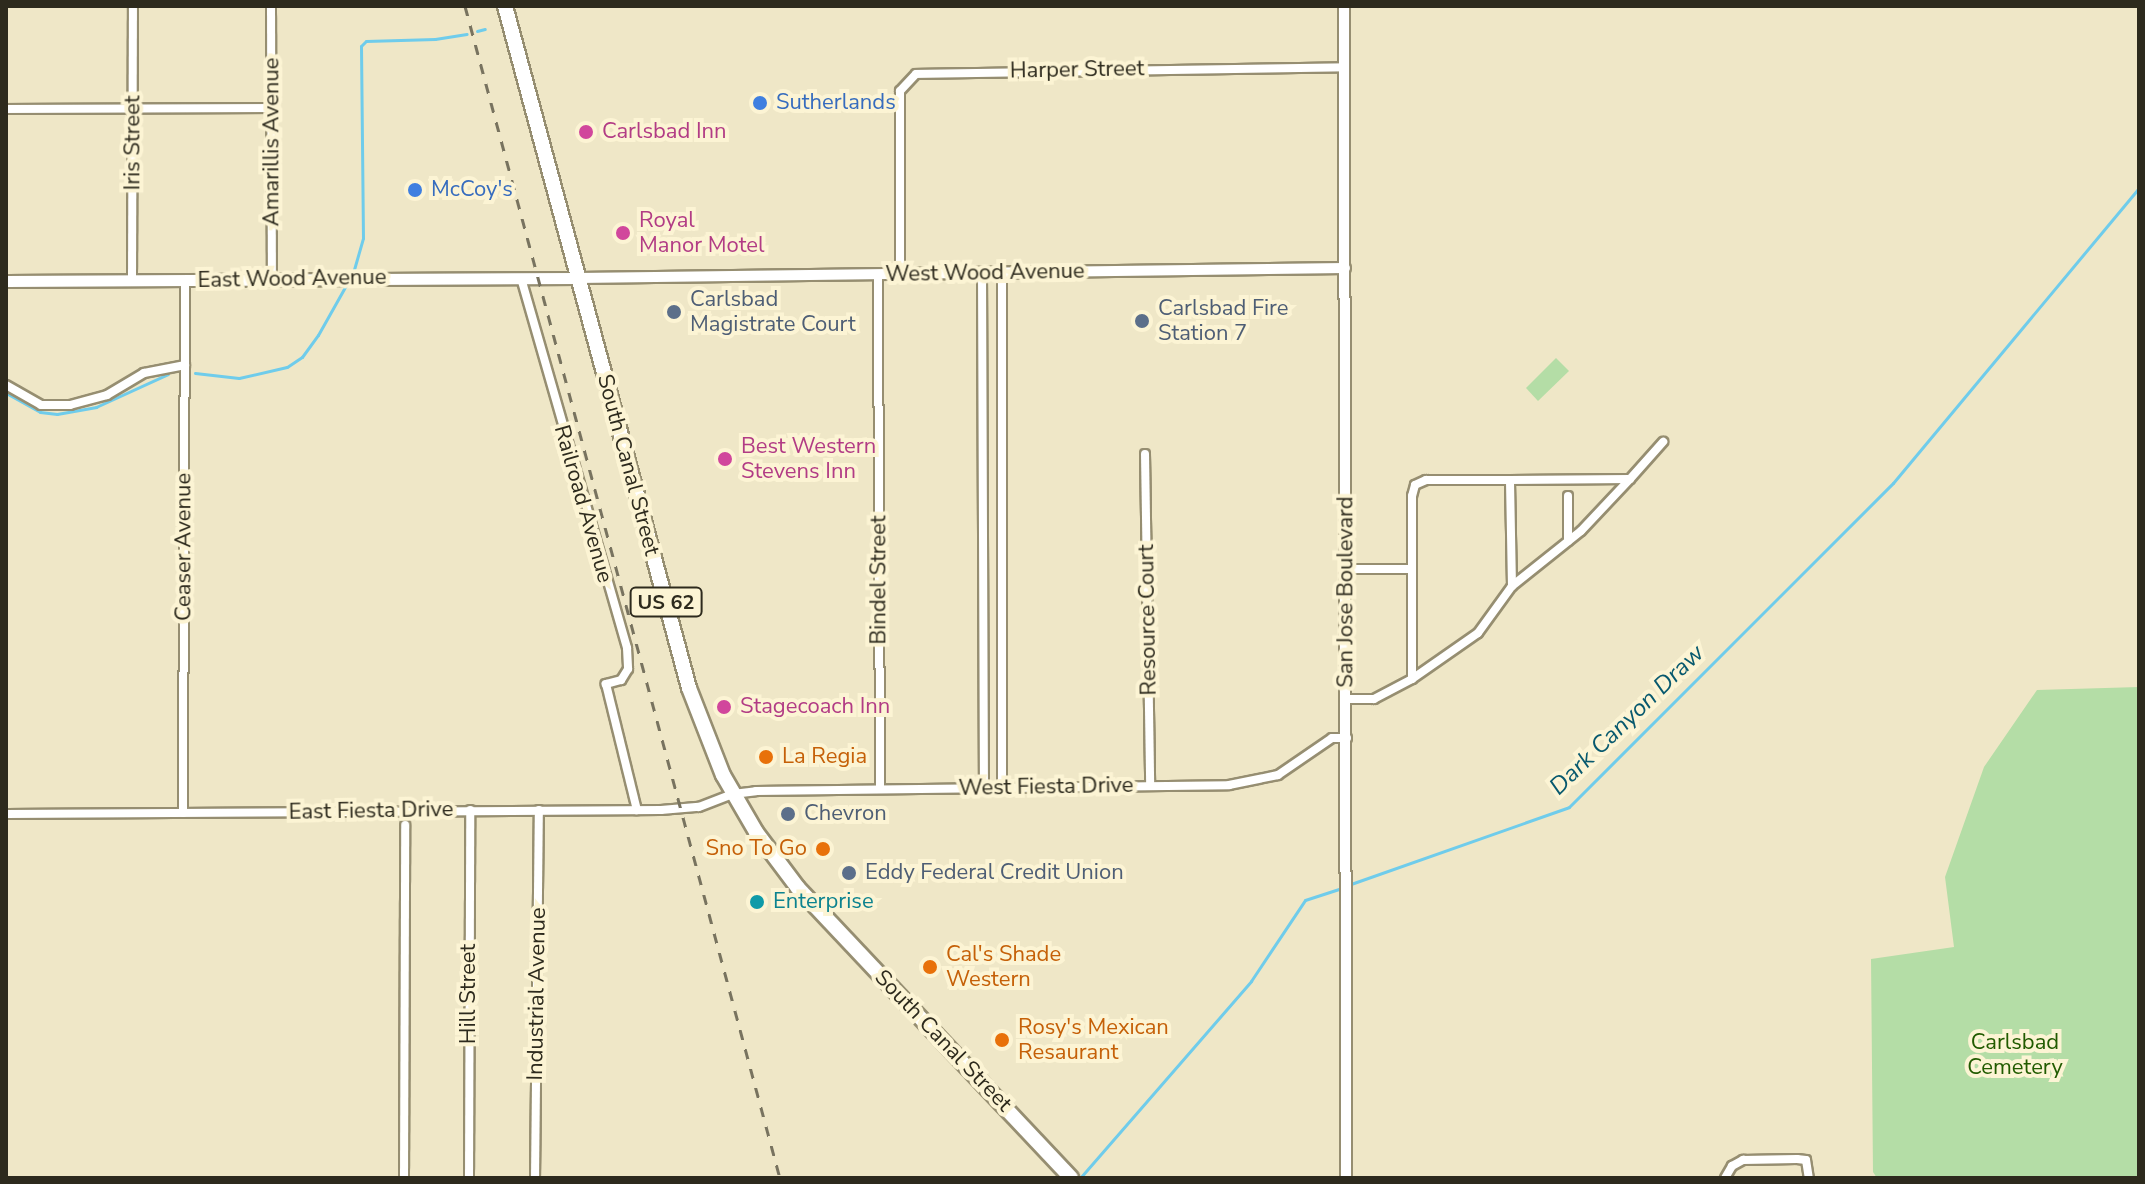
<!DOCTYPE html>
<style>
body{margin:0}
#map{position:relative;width:2145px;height:1184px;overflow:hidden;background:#efe7c7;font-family:"Nunito Sans",sans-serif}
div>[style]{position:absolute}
.green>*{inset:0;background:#b4dda6}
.stream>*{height:3px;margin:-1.5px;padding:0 1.5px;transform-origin:1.5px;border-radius:1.5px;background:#6fcceb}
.roads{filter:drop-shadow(2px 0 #968e71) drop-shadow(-2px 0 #968e71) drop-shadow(0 2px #968e71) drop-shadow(0 -2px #968e71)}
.minor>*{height:8px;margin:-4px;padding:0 4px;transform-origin:4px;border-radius:4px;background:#fff}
.tertiary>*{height:10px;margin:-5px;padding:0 5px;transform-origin:5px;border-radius:5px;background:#fff}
.secondary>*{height:11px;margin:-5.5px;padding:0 5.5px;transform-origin:5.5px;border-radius:5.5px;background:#fff}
.trunk>*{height:14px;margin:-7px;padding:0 7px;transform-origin:7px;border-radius:7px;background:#fff}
.rail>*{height:3px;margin-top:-1.5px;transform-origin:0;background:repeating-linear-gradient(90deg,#78735f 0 10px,transparent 0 20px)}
.dots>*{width:22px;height:22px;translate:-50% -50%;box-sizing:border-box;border:4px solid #fcf4d4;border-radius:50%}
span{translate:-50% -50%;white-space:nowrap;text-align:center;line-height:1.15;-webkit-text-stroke:8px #fcf4d4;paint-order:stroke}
.shield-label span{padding:2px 6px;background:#fcf4d4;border:2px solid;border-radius:6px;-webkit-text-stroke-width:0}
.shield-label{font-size:20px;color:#2d2a1d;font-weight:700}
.street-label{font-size:22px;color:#2d2a1d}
.shop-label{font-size:22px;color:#366cbe}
.left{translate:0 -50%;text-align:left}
.hotel-label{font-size:22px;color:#b23c85}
.service-label{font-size:22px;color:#4e5e75}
.food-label{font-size:22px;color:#c56008}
.right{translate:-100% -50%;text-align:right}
.culture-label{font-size:22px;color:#0d838f}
.park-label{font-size:22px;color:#215b00}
.water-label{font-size:24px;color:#08596e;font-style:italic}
.frame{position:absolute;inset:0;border:8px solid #2d2a1d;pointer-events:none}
</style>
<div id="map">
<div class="green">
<i style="clip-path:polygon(1556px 358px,1569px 371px,1538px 401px,1526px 388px)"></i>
<i style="clip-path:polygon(2139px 687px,2139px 1178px,1877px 1178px,1873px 1172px,1871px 959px,1954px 947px,1945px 877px,1984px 767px,2037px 690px)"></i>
</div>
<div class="stream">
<i style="left:477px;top:31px;width:8px;rotate:-14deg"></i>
<i style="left:353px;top:273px;width:36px;rotate:-74deg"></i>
<i style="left:363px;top:238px;width:192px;rotate:-90.6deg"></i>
<i style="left:361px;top:46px;width:7px;rotate:-45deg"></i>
<i style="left:366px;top:41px;width:69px;rotate:-1.7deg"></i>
<i style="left:435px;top:39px;width:32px;rotate:-9deg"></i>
<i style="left:195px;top:373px;width:44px;rotate:6.5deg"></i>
<i style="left:239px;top:378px;width:49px;rotate:-12.9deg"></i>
<i style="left:287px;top:367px;width:18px;rotate:-34deg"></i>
<i style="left:302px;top:357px;width:27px;rotate:-54deg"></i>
<i style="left:318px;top:335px;width:55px;rotate:-60.6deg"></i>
<i style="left:6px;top:393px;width:39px;rotate:29deg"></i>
<i style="left:40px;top:412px;width:17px;rotate:7deg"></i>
<i style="left:57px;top:414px;width:40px;rotate:-10deg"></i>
<i style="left:96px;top:407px;width:79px;rotate:-24.6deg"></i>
<i style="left:1348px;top:885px;width:234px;rotate:-19.4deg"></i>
<i style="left:1569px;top:807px;width:458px;rotate:-45deg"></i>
<i style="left:1893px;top:483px;width:384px;rotate:-50.2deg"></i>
<i style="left:1080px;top:1178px;width:261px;rotate:-49deg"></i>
<i style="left:1251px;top:981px;width:97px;rotate:-56.3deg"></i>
<i style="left:1305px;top:900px;width:38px;rotate:-18deg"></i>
</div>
<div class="roads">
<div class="minor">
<i style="left:271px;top:6px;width:273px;rotate:89.8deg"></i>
<i style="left:6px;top:109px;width:265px;rotate:-0.2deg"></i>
<i style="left:982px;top:273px;width:514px;rotate:89.78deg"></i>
<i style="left:878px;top:274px;width:515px;rotate:89.78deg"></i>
<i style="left:900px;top:274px;width:183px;rotate:-90deg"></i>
<i style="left:900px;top:91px;width:23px;rotate:-47deg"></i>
<i style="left:916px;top:74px;width:428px;rotate:-0.9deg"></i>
<i style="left:521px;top:278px;width:385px;rotate:74deg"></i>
<i style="left:627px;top:648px;width:21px;rotate:87deg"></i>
<i style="left:628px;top:669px;width:13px;rotate:122deg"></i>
<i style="left:621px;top:680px;width:16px;rotate:165deg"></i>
<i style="left:606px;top:684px;width:130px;rotate:76.2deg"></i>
<i style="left:132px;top:281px;width:275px;rotate:-89.8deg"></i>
<i style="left:6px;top:385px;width:40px;rotate:29.7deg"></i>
<i style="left:41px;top:405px;width:29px"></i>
<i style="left:70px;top:405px;width:38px;rotate:-15deg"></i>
<i style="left:107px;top:395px;width:43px;rotate:-30.7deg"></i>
<i style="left:144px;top:373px;width:42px;rotate:-11deg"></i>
<i style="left:1145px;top:454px;width:331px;rotate:89.1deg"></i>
<i style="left:1510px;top:480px;width:120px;rotate:-0.5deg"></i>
<i style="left:1630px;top:479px;width:50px;rotate:-48.3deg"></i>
<i style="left:1568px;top:496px;width:45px;rotate:90deg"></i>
<i style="left:1346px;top:569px;width:66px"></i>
<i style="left:1412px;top:569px;width:110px;rotate:90deg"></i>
<i style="left:1412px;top:679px;width:43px;rotate:152.2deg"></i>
<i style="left:1374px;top:699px;width:28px;rotate:180deg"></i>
<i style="left:1512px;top:586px;width:88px;rotate:-38.6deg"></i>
<i style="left:1581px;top:531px;width:71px;rotate:-46.7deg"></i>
<i style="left:1412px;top:679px;width:80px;rotate:-34.9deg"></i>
<i style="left:1478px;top:633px;width:58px;rotate:-54.1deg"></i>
<i style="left:1512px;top:586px;width:106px;rotate:-91.1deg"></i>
<i style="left:1510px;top:480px;width:84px;rotate:180deg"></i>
<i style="left:1426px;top:480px;width:12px;rotate:156deg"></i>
<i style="left:1415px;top:485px;width:11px;rotate:105deg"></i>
<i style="left:1412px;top:496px;width:73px;rotate:90deg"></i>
<i style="left:1002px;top:787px;width:514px;rotate:-90deg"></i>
<i style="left:183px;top:813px;width:533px;rotate:-89.79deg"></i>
<i style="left:6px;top:814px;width:655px;rotate:-0.35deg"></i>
<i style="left:661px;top:810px;width:38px;rotate:-5deg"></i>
<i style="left:699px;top:807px;width:36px;rotate:-21deg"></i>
<i style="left:733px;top:794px;width:23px;rotate:-7deg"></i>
<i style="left:756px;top:791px;width:473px;rotate:-0.7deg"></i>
<i style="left:1229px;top:785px;width:50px;rotate:-11.5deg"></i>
<i style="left:1278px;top:775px;width:65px;rotate:-34.4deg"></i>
<i style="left:1332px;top:738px;width:15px"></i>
<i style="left:404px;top:1178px;width:353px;rotate:-89.8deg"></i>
<i style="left:469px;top:1178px;width:368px;rotate:-89.8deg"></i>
<i style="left:535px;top:1178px;width:368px;rotate:-89.4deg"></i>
<i style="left:1725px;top:1178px;width:14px;rotate:-60deg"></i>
<i style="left:1732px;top:1166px;width:13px;rotate:-29deg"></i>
<i style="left:1743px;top:1160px;width:54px;rotate:-1.1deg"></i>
<i style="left:1797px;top:1159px;width:9px;rotate:6deg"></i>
<i style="left:1806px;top:1160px;width:18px;rotate:81deg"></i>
</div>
<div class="tertiary">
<i style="left:1344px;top:6px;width:1172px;rotate:89.9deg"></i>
<i style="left:578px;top:278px;width:767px;rotate:-0.75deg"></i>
</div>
<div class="secondary">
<i style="left:6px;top:281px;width:572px;rotate:-0.3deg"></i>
</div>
<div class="trunk">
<i style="left:505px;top:6px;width:706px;rotate:74.9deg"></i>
<i style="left:689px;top:688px;width:93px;rotate:68.7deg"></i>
<i style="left:723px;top:775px;width:66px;rotate:59.9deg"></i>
<i style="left:756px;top:832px;width:70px;rotate:53.1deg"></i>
<i style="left:798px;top:888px;width:398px;rotate:46.7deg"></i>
</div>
</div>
<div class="rail">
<i style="left:465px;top:6px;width:1214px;rotate:74.96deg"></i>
</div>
<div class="dots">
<i style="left:760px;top:103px;background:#3f7fe0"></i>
<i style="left:586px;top:132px;background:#d1479c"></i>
<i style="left:415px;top:190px;background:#3f7fe0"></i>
<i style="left:623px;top:233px;background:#d1479c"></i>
<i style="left:674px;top:312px;background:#5c6f8a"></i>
<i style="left:1142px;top:321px;background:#5c6f8a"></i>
<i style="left:725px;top:459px;background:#d1479c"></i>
<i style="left:724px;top:707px;background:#d1479c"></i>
<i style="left:766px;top:757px;background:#e8710a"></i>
<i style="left:788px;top:814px;background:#5c6f8a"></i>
<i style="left:823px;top:849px;background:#e8710a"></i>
<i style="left:849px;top:873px;background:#5c6f8a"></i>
<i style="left:757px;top:902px;background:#0f9aa8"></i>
<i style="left:930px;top:967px;background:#e8710a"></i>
<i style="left:1002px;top:1040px;background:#e8710a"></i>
</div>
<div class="shield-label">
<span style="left:666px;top:602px">US 62</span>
</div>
<div class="street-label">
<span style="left:1077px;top:70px;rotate:-1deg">Harper Street</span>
<span style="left:272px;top:142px;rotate:-90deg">Amarillis Avenue</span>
<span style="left:133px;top:143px;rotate:-90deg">Iris Street</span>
<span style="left:985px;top:273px;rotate:-1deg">West Wood Avenue</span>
<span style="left:292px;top:279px;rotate:-1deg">East Wood Avenue</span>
<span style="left:628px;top:465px;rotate:75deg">South Canal Street</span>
<span style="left:583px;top:504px;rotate:74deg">Railroad Avenue</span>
<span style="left:184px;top:547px;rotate:-90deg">Ceaser Avenue</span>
<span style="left:879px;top:580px;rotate:-90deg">Bindel Street</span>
<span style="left:1346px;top:592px;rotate:-90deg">San Jose Boulevard</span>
<span style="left:1148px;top:620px;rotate:-91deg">Resource Court</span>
<span style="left:1046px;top:787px;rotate:-1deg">West Fiesta Drive</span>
<span style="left:371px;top:811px;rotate:-1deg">East Fiesta Drive</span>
<span style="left:469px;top:994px;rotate:-90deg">Hill Street</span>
<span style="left:537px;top:994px;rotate:-89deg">Industrial Avenue</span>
<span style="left:943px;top:1041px;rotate:46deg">South Canal Street</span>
</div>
<div class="shop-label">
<span class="left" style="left:776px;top:103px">Sutherlands</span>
<span class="left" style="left:431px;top:190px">McCoy's</span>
</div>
<div class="hotel-label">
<span class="left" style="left:602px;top:132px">Carlsbad Inn</span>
<span class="left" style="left:639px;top:233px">Royal<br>Manor Motel</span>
<span class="left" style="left:741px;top:459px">Best Western<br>Stevens Inn</span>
<span class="left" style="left:740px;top:707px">Stagecoach Inn</span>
</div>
<div class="service-label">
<span class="left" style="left:690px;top:312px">Carlsbad<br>Magistrate Court</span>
<span class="left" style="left:1158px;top:321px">Carlsbad Fire<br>Station 7</span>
<span class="left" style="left:804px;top:814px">Chevron</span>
<span class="left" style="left:865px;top:873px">Eddy Federal Credit Union</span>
</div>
<div class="food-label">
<span class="left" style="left:782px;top:757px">La Regia</span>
<span class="right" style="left:807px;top:849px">Sno To Go</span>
<span class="left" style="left:946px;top:967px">Cal's Shade<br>Western</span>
<span class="left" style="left:1018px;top:1040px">Rosy's Mexican<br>Resaurant</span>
</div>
<div class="culture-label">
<span class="left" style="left:773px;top:902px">Enterprise</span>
</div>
<div class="park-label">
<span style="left:2015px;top:1055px">Carlsbad<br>Cemetery</span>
</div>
<div class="water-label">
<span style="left:1627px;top:720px;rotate:-44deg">Dark Canyon Draw</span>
</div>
<div class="frame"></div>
</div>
